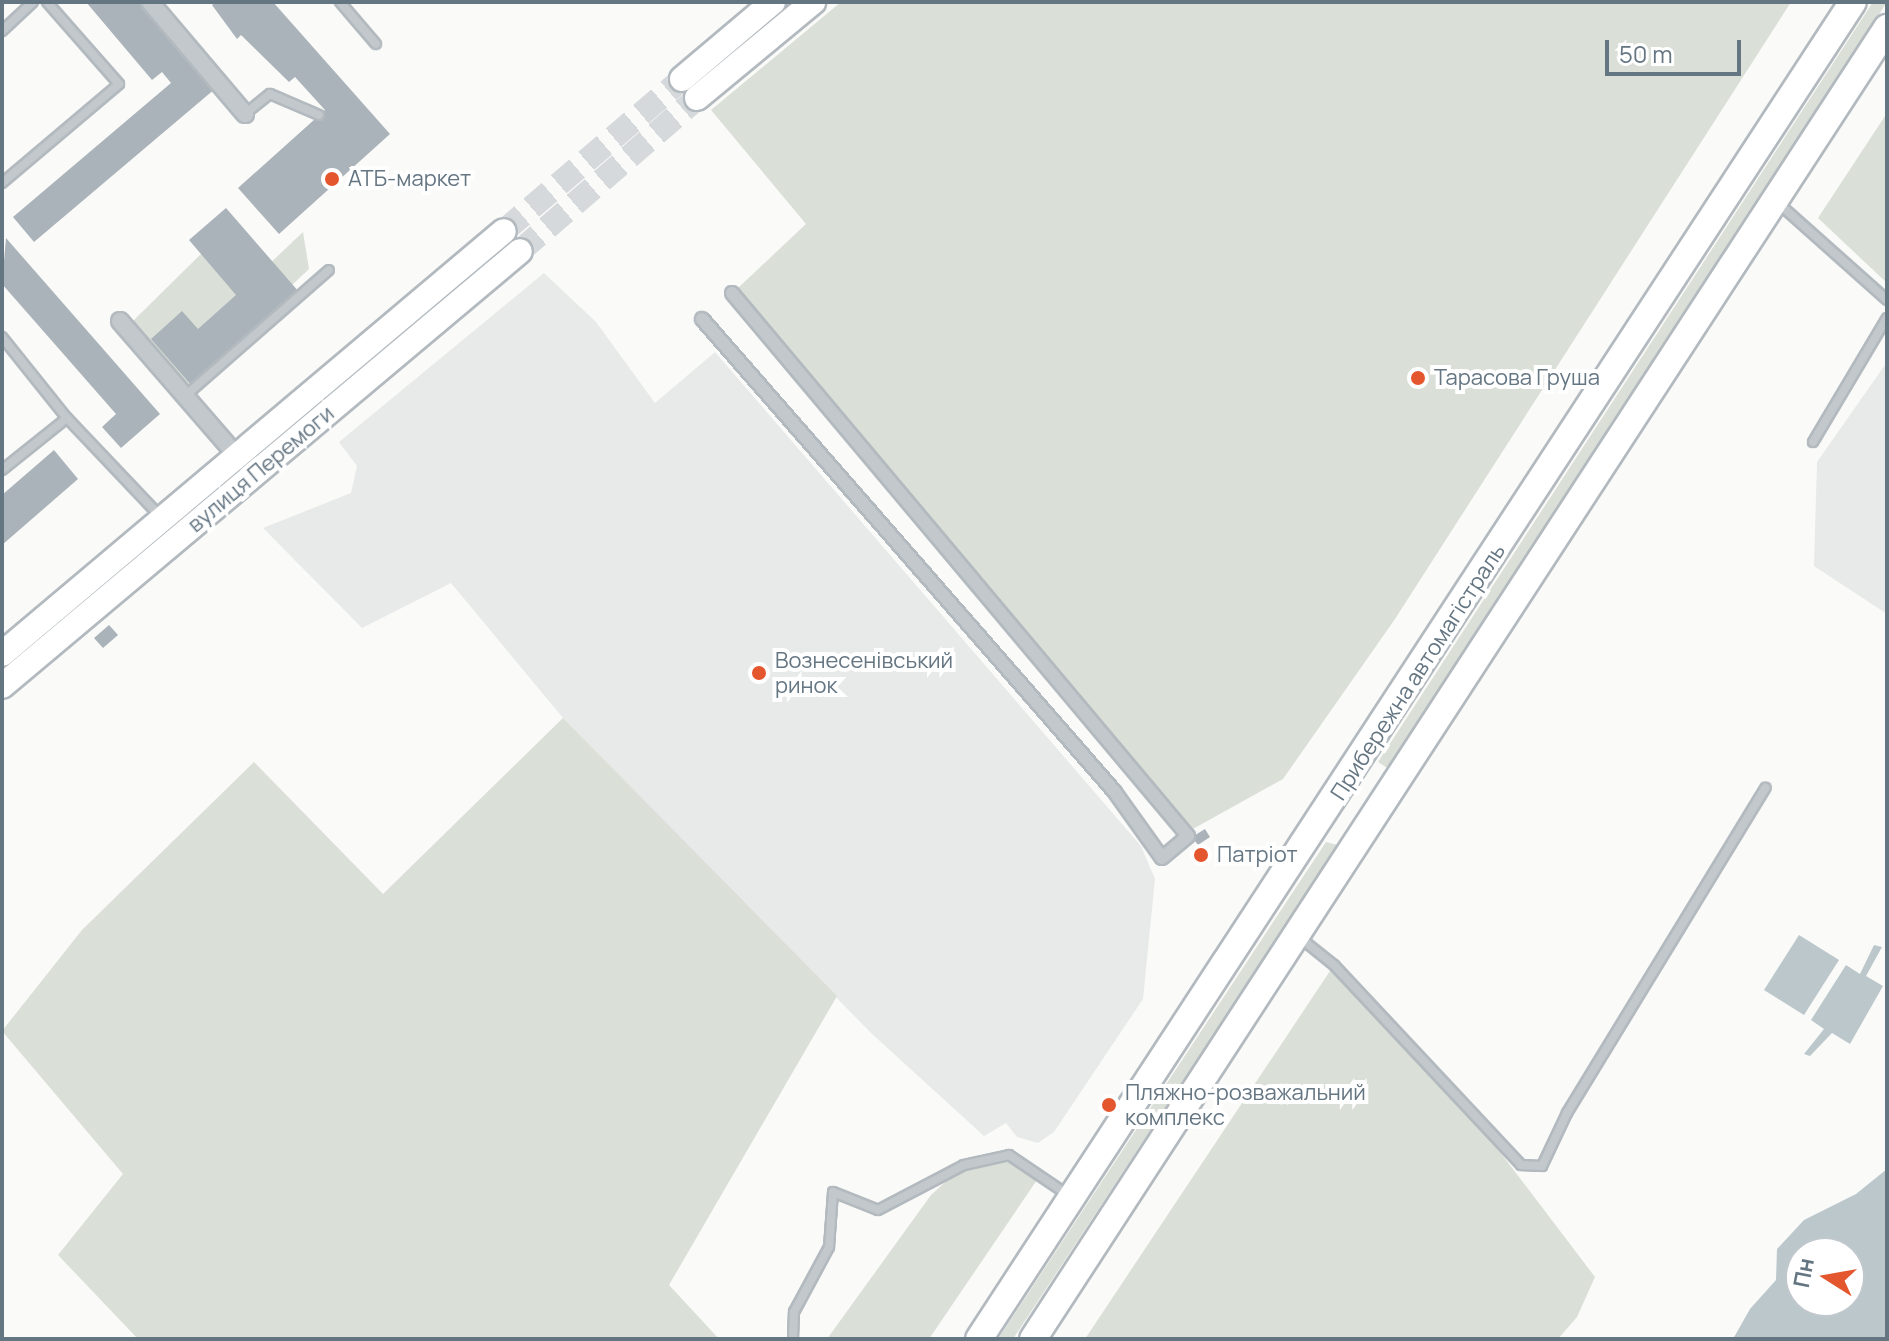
<!DOCTYPE html>
<meta charset="utf-8">
<style>
body{margin:0}
#map{position:relative;width:1889px;height:1341px;overflow:hidden;background:#fafaf8;font-family:Manrope,sans-serif}
div>[style]{position:absolute}
.built>*{inset:0;background:#e8e9e9}
.green>*{inset:0;background:#dadfd7}
.water>*{inset:0;background:#bbc7cb}
.building>*{inset:0;background:#aab3b9}
.secondary-tunnel>*{height:24px;margin-top:-12px;transform-origin:0;background:repeating-linear-gradient(90deg,#d5d9db 0 24px,transparent 0 36px)}
.roads{filter:drop-shadow(2px 0 #b3babf) drop-shadow(-2px 0 #b3babf) drop-shadow(0 2px #b3babf) drop-shadow(0 -2px #b3babf)}
.service>*{height:8px;margin:-4px;padding:0 4px;transform-origin:4px;border-radius:4px;background:#c3c8cc}
.pedestrian>*{height:12px;margin:-6px;padding:0 6px;transform-origin:6px;border-radius:6px;background:#c3c8cc}
.minor>*{height:16px;margin:-8px;padding:0 8px;transform-origin:8px;border-radius:8px;background:#c3c8cc}
.secondary>*{height:24px;margin:-12px;padding:0 12px;transform-origin:12px;border-radius:12px;background:#fff}
.primary>*{height:26px;margin:-13px;padding:0 13px;transform-origin:13px;border-radius:13px;background:#fff}
.dots>*{width:22px;height:22px;translate:-50% -50%;box-sizing:border-box;border:4px solid #fff;border-radius:50%}
span{translate:-50% -50%;white-space:nowrap;text-align:center;line-height:1.15;-webkit-text-stroke:8px #fff;paint-order:stroke}
.poi-label{font-size:22px;color:#657683}
.left{translate:0 -50%;text-align:left}
.street-label{font-size:22px;color:#657683}
.frame{position:absolute;inset:0;border:4px solid #657683;pointer-events:none}
.north{position:absolute;left:1785px;top:1237px;width:80px;height:80px;box-sizing:border-box;background:#fff;border:2px solid #c1c8cd;border-radius:50%;rotate:281deg;font-size:22px;font-weight:700;line-height:32px;text-align:center;color:#657683}
.north::after{content:'';display:block;margin:auto;width:28px;height:36px;background:#e4572e;clip-path:polygon(50% 0,100% 100%,50% 72%,0 100%)}
.scale{position:absolute;left:1605px;top:40px;width:136px;height:36px;box-sizing:border-box;border:4px solid #657683;border-top:0;padding-left:10px;font-size:24px;line-height:28px;white-space:nowrap;color:#657683;-webkit-text-stroke:6px #fff;paint-order:stroke}
</style>
<div id="map">
<div class="built">
<i style="clip-path:polygon(544px 273px,596px 322px,655px 403px,715px 352px,1141px 846px,1155px 879px,1143px 999px,1054px 1132px,1038px 1143px,1017px 1137px,1006px 1123px,984px 1136px,871px 1033px,563px 718px,451px 583px,362px 628px,263px 528px,351px 493px,357px 466px,339px 442px)"></i>
<i style="clip-path:polygon(1887px 362px,1887px 614px,1814px 566px,1817px 462px)"></i>
</div>
<div class="green">
<i style="clip-path:polygon(841px 2px,1791px 2px,1395px 619px,1283px 779px,1191px 830px,738px 288px,806px 224px,711px 110px)"></i>
<i style="clip-path:polygon(1873px 2px,1887px 2px,1392px 771px,1378px 762px)"></i>
<i style="clip-path:polygon(1887px 113px,1887px 283px,1818px 218px)"></i>
<i style="clip-path:polygon(303px 232px,309px 269px,186px 385px,132px 322px,205px 250px,243px 289px)"></i>
<i style="clip-path:polygon(563px 718px,837px 996px,669px 1285px,719px 1339px,138px 1339px,58px 1255px,123px 1174px,2px 1031px,82px 930px,254px 762px,383px 894px)"></i>
<i style="clip-path:polygon(1326px 842px,1338px 845px,1013px 1339px,998px 1339px)"></i>
<i style="clip-path:polygon(1334px 965px,1475px 1119px,1595px 1277px,1577px 1317px,1558px 1339px,1085px 1339px)"></i>
<i style="clip-path:polygon(1009px 1155px,1039px 1177px,929px 1339px,827px 1339px,931px 1195px,964px 1165px)"></i>
</div>
<div class="water">
<i style="clip-path:polygon(1799px 935px,1839px 960px,1804px 1015px,1764px 990px)"></i>
<i style="clip-path:polygon(1874px 945px,1882px 947px,1866px 976px,1883px 986px,1850px 1044px,1832px 1033px,1810px 1056px,1804px 1054px,1824px 1029px,1811px 1020px,1846px 965px,1860px 974px)"></i>
<i style="clip-path:polygon(evenodd,1887px 1169px,1887px 1339px,1733px 1339px,1750px 1309px,1776px 1280px,1777px 1249px,1804px 1220px,1856px 1194px,1887px 1169px,1801px 1253px,1849px 1253px,1849px 1301px,1801px 1301px,1801px 1253px)"></i>
</div>
<div class="building">
<i style="clip-path:polygon(86px 2px,143px 2px,216px 88px,34px 242px,13px 217px,171px 83px,162px 72px,152px 80px)"></i>
<i style="clip-path:polygon(216px 2px,273px 2px,390px 134px,279px 234px,238px 188px,325px 110px,295px 77px,289px 82px,241px 35px,237px 39px,212px 5px)"></i>
<i style="clip-path:polygon(226px 208px,299px 292px,192px 386px,151px 339px,182px 311px,198px 329px,236px 295px,189px 240px)"></i>
<i style="clip-path:polygon(6px 238px,160px 414px,121px 448px,102px 427px,116px 414px,2px 284px)"></i>
<i style="clip-path:polygon(54px 450px,78px 479px,2px 545px,2px 495px)"></i>
<i style="clip-path:polygon(109px 625px,118px 635px,103px 648px,94px 638px)"></i>
<i style="clip-path:polygon(1205px 829px,1210px 837px,1198px 845px,1192px 837px)"></i>
</div>
<div class="secondary-tunnel">
<i style="left:504px;top:231px;width:234px;rotate:-40.5deg"></i>
<i style="left:520px;top:251px;width:234px;rotate:-40.8deg"></i>
</div>
<div class="roads">
<div class="service">
<i style="left:340px;top:2px;width:55px;rotate:49.4deg"></i>
<i style="left:2px;top:31px;width:42px;rotate:-43.1deg"></i>
<i style="left:245px;top:114px;width:32px;rotate:-39deg"></i>
<i style="left:270px;top:94px;width:53px;rotate:23.2deg"></i>
<i style="left:2px;top:183px;width:153px;rotate:-40.2deg"></i>
<i style="left:119px;top:84px;width:109px;rotate:-131.3deg"></i>
<i style="left:1777px;top:202px;width:147px;rotate:41.7deg"></i>
<i style="left:2px;top:337px;width:104px;rotate:51.3deg"></i>
<i style="left:67px;top:418px;width:83px;rotate:141.3deg"></i>
<i style="left:185px;top:396px;width:191px;rotate:-41.2deg"></i>
<i style="left:67px;top:418px;width:135px;rotate:46.5deg"></i>
<i style="left:1813px;top:442px;width:144px;rotate:-59.2deg"></i>
<i style="left:1299px;top:937px;width:45px;rotate:38.7deg"></i>
<i style="left:1334px;top:965px;width:274px;rotate:46.9deg"></i>
<i style="left:1521px;top:1165px;width:21px;rotate:3deg"></i>
<i style="left:1542px;top:1166px;width:59px;rotate:-64.7deg"></i>
<i style="left:1567px;top:1113px;width:381px;rotate:-58.6deg"></i>
<i style="left:793px;top:1339px;width:27px;rotate:-88deg"></i>
<i style="left:794px;top:1312px;width:74px;rotate:-61.7deg"></i>
<i style="left:829px;top:1247px;width:55px;rotate:-85.8deg"></i>
<i style="left:833px;top:1192px;width:48px;rotate:21.8deg"></i>
<i style="left:878px;top:1210px;width:97px;rotate:-27.6deg"></i>
<i style="left:964px;top:1165px;width:46px;rotate:-12.5deg"></i>
<i style="left:1009px;top:1155px;width:71px;rotate:34.1deg"></i>
</div>
<div class="pedestrian">
<i style="left:702px;top:319px;width:627px;rotate:48.88deg"></i>
<i style="left:1114px;top:791px;width:82px;rotate:54.4deg"></i>
<i style="left:1162px;top:858px;width:34px;rotate:-40deg"></i>
<i style="left:1188px;top:836px;width:709px;rotate:-130.02deg"></i>
</div>
<div class="minor">
<i style="left:150px;top:2px;width:147px;rotate:49.7deg"></i>
<i style="left:120px;top:321px;width:179px;rotate:49.1deg"></i>
</div>
<div class="secondary">
<i style="left:682px;top:79px;width:119px;rotate:-40.2deg"></i>
<i style="left:697px;top:98px;width:151px;rotate:-39.6deg"></i>
<i style="left:2px;top:654px;width:656px;rotate:-40.12deg"></i>
<i style="left:2px;top:686px;width:676px;rotate:-40.02deg"></i>
</div>
<div class="primary">
<i style="left:979px;top:1339px;width:1597px;rotate:-56.83deg"></i>
<i style="left:1033px;top:1339px;width:1565px;rotate:-56.92deg"></i>
</div>
</div>
<div class="dots">
<i style="left:332px;top:179px;background:#e4572e"></i>
<i style="left:1418px;top:378px;background:#e4572e"></i>
<i style="left:759px;top:673px;background:#e4572e"></i>
<i style="left:1201px;top:855px;background:#e4572e"></i>
<i style="left:1109px;top:1105px;background:#e4572e"></i>
</div>
<div class="poi-label">
<span class="left" style="left:348px;top:179px">АТБ-маркет</span>
<span class="left" style="left:1434px;top:378px">Тарасова Груша</span>
<span class="left" style="left:775px;top:673px">Вознесенівський<br>ринок</span>
<span class="left" style="left:1217px;top:855px">Патріот</span>
<span class="left" style="left:1125px;top:1105px">Пляжно-розважальний<br>комплекс</span>
</div>
<div class="street-label">
<span style="left:261px;top:469px;rotate:-40deg">вулиця Перемоги</span>
<span style="left:1418px;top:672px;rotate:-57deg">Прибережна автомагістраль</span>
</div>
<div class="frame"></div>
<div class="north">Пн</div>
<div class="scale">50 m</div>
</div>
